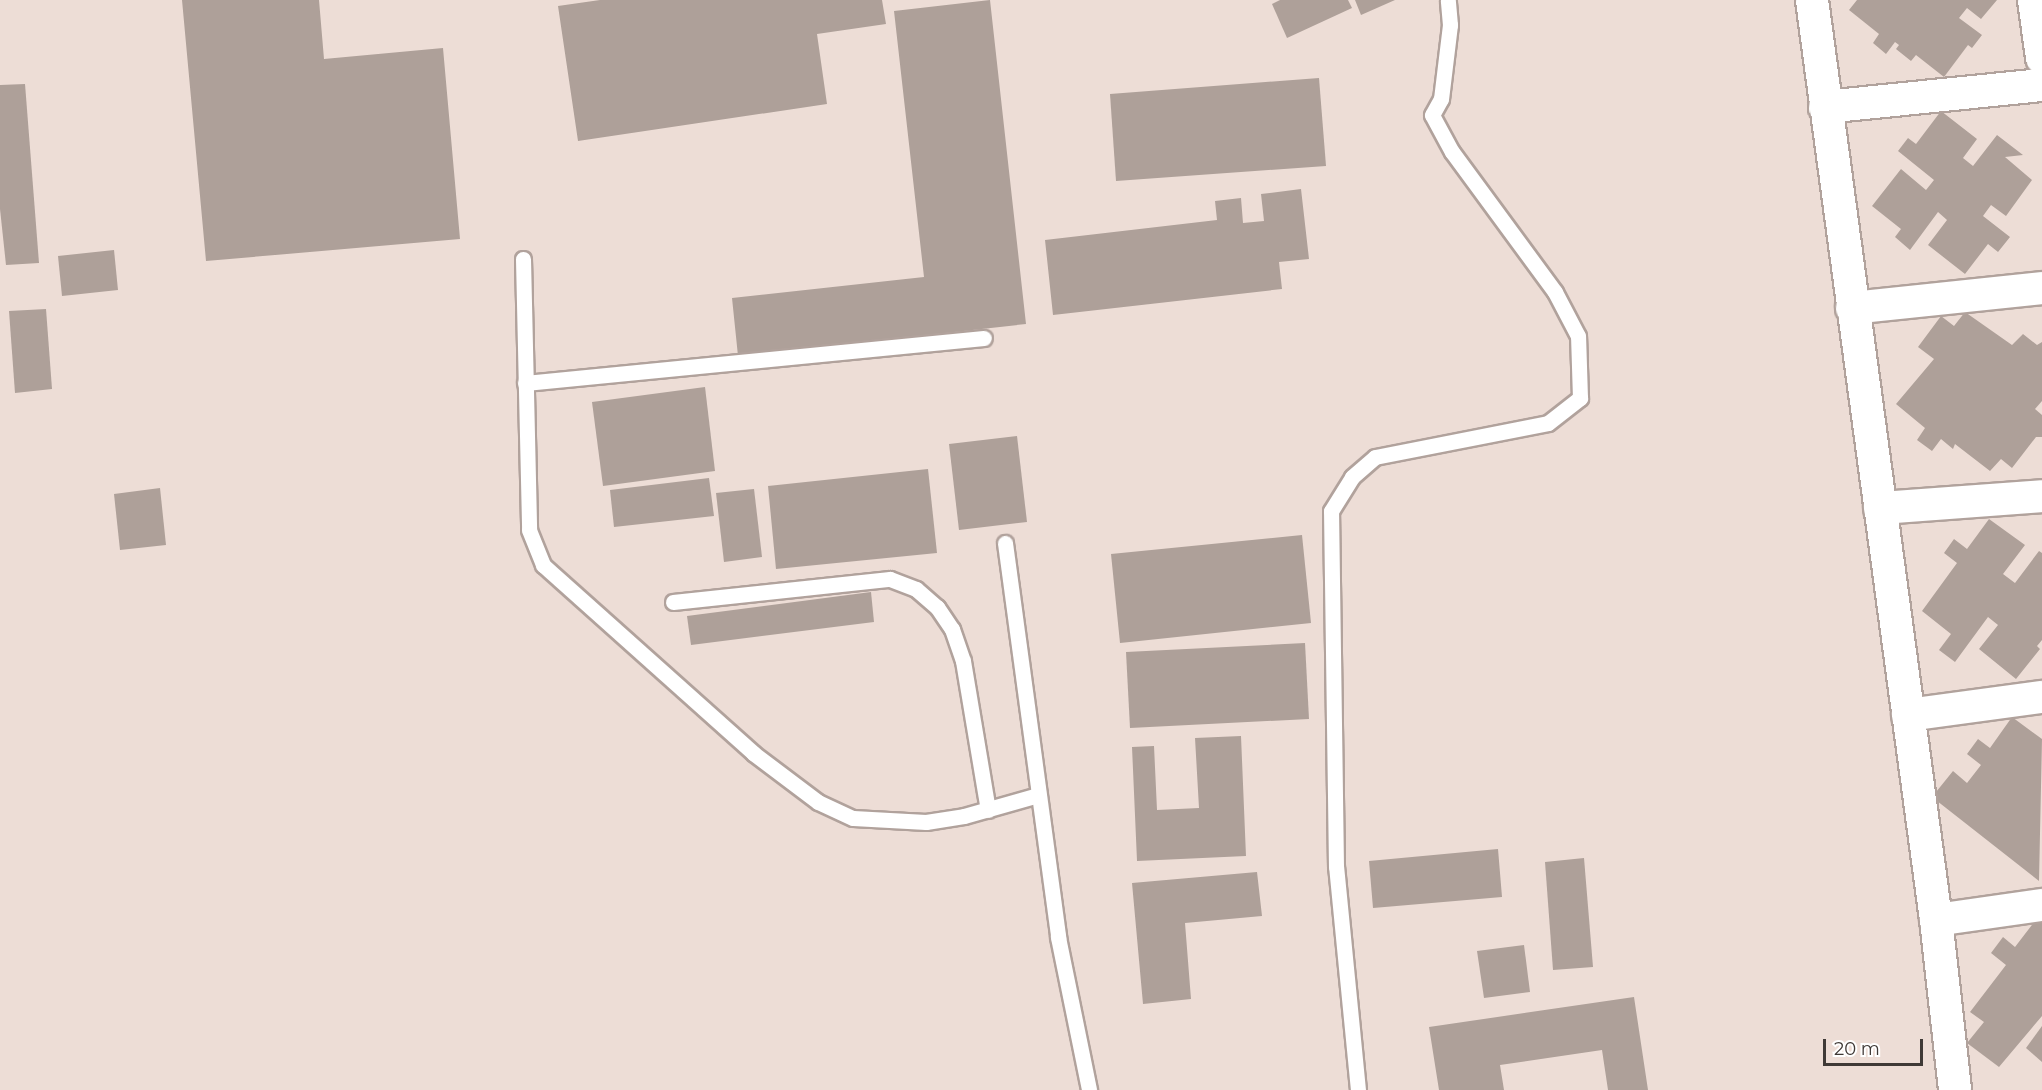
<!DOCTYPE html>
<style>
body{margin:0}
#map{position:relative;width:2042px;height:1090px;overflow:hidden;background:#edddd6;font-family:Montserrat,sans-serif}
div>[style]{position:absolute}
.building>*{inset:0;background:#aea099}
.roads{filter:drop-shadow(2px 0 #b1a29c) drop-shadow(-2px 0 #b1a29c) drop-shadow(0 2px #b1a29c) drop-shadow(0 -2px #b1a29c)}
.lane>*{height:15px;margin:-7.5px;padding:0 7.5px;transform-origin:7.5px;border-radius:7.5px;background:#fff}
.street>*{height:32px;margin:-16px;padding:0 16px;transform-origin:16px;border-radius:16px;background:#fff}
span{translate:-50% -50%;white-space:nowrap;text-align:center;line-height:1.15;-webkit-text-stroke:4.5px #fff;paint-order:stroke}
.scale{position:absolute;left:1823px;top:1039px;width:100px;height:27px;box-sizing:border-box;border:3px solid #3f3936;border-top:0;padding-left:8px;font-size:18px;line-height:21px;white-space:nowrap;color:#3f3936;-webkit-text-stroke:4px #fff;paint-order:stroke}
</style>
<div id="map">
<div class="building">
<i style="clip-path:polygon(182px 0,319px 0,324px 59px,443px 48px,460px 239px,206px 261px)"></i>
<i style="clip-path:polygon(600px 0,882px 0,886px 24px,817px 34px,827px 104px,578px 141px,558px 6px)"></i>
<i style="clip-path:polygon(990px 0,1026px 324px,738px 356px,732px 298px,924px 277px,894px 11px)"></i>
<i style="clip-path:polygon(1280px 0,1348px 0,1352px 8px,1287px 38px,1272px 4px)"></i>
<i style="clip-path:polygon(1355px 0,1395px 0,1361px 15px)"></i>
<i style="clip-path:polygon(1857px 0,1997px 0,1981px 19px,1967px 8px,1959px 18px,1982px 35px,1972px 48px,1968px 45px,1944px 77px,1916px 55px,1911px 61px,1896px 49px,1899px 45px,1895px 42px,1886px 54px,1873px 43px,1879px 34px,1849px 10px)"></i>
<i style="clip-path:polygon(1319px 78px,1326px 166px,1116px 181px,1110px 94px)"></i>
<i style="clip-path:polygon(25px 84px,39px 263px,6px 265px,0 209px,0 85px)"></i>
<i style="clip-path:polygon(1941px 111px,1977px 139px,1963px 158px,1973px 166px,1997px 135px,2023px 155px,2005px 157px,2032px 180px,2006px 216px,1991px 205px,1983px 216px,2010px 237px,1998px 252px,1988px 244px,1965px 274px,1928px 245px,1947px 220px,1938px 212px,1910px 250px,1895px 237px,1901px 229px,1872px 206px,1901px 169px,1926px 190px,1934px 180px,1898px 151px,1908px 138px,1916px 144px)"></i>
<i style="clip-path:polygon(1301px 189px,1309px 259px,1279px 262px,1282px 289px,1053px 315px,1045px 240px,1217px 220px,1215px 201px,1241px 198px,1243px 223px,1264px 221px,1261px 194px)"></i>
<i style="clip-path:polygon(114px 250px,118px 290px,62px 296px,58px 256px)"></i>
<i style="clip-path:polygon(46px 309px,52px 389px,15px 393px,9px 311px)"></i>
<i style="clip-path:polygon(1965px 312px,2012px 345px,2023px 334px,2037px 345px,2042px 342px,2042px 401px,2035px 409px,2042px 415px,2042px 437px,2036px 437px,2012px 468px,2001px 459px,1990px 471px,1955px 444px,1953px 449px,1941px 439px,1932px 451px,1917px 440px,1925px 428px,1896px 404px,1934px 359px,1918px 347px,1941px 316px,1954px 326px)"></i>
<i style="clip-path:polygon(705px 387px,715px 471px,603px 486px,592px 402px)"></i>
<i style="clip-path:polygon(1017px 436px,1027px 522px,959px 530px,949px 444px)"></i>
<i style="clip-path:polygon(928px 469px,937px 553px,776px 569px,768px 486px)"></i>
<i style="clip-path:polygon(709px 478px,714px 516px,614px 527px,610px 490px)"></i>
<i style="clip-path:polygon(160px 488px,166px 545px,120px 550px,114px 494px)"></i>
<i style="clip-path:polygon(754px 489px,762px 557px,724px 562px,716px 493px)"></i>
<i style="clip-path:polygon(1989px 519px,2025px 545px,2003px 574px,2015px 583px,2039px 551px,2042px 553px,2042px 640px,2037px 646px,2040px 649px,2016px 679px,1979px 649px,1998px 625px,1988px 617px,1955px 662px,1939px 650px,1951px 634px,1922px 611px,1957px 563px,1944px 553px,1954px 539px,1967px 549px)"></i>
<i style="clip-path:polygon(1302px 535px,1311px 623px,1120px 643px,1111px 554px)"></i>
<i style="clip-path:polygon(871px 592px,874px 622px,691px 645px,687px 616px)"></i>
<i style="clip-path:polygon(1305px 643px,1309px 719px,1130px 728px,1126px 652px)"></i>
<i style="clip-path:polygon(2012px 717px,2042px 739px,2039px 881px,1932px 797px,1953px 771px,1967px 783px,1981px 765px,1967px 754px,1978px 739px,1990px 748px)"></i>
<i style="clip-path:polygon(1241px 736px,1246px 856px,1137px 861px,1132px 747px,1154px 746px,1157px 810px,1199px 808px,1195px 738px)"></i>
<i style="clip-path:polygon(1498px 849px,1502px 897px,1373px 908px,1369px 861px)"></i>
<i style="clip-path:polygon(1584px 858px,1593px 967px,1553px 970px,1545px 862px)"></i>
<i style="clip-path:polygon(1257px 872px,1262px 916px,1185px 923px,1191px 999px,1143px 1004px,1132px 883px)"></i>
<i style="clip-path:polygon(2038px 917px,2042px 920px,2042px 1016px,1999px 1067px,1967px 1043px,1984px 1022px,1970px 1012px,2006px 965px,1991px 953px,2003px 937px,2015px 947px)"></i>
<i style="clip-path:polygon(1524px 945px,1530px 992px,1484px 998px,1477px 951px)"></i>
<i style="clip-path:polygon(1634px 997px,1648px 1090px,1608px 1090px,1602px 1050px,1500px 1065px,1504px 1090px,1439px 1090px,1429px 1027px)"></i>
<i style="clip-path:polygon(2042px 1026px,2042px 1062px,2026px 1048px)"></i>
</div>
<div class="roads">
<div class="lane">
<i style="left:523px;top:259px;width:271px;rotate:88.7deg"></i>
<i style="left:529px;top:530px;width:38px;rotate:68deg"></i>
<i style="left:543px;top:565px;width:282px;rotate:41.8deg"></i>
<i style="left:753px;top:753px;width:81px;rotate:37deg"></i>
<i style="left:818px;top:802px;width:38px;rotate:25deg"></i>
<i style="left:853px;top:818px;width:73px;rotate:3.1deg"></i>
<i style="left:926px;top:822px;width:38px;rotate:-9deg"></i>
<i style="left:964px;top:816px;width:77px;rotate:-15.8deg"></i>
<i style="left:525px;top:383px;width:461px;rotate:-5.6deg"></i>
<i style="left:1005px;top:543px;width:398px;rotate:82.3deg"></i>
<i style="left:1058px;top:937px;width:156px;rotate:78.5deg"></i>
<i style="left:673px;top:602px;width:218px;rotate:-6.1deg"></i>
<i style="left:890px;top:579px;width:28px;rotate:21deg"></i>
<i style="left:916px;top:589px;width:28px;rotate:41deg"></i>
<i style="left:937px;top:607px;width:27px;rotate:56deg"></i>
<i style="left:952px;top:629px;width:34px;rotate:71deg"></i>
<i style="left:963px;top:661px;width:151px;rotate:80.5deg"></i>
<i style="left:1358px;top:1090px;width:224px;rotate:-95.6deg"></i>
<i style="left:1336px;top:867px;width:356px;rotate:-90.8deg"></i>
<i style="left:1331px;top:511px;width:40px;rotate:-58deg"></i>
<i style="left:1352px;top:477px;width:30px;rotate:-41deg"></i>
<i style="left:1375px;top:457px;width:176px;rotate:-11.1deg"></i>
<i style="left:1548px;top:423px;width:41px;rotate:-38deg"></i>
<i style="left:1580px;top:398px;width:62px;rotate:-91.8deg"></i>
<i style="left:1578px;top:336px;width:50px;rotate:-117.6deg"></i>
<i style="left:1555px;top:292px;width:174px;rotate:-126.3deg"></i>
<i style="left:1452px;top:152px;width:42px;rotate:-118.4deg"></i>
<i style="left:1432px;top:115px;width:18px;rotate:-61deg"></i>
<i style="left:1441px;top:99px;width:75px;rotate:-83.1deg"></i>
<i style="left:1450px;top:25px;width:25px;rotate:-95deg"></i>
</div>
<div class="street">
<i style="left:1812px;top:0;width:928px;rotate:82.32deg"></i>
<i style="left:1936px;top:920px;width:171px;rotate:83.6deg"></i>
<i style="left:2034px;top:0;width:59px;rotate:82.1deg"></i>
<i style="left:1825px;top:107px;width:218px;rotate:-5.8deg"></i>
<i style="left:1852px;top:308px;width:191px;rotate:-6deg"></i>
<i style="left:1880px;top:508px;width:162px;rotate:-4.2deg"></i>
<i style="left:1908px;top:715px;width:135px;rotate:-7.7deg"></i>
<i style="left:1936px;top:920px;width:107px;rotate:-8.1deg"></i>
</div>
</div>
<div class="scale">20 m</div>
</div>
